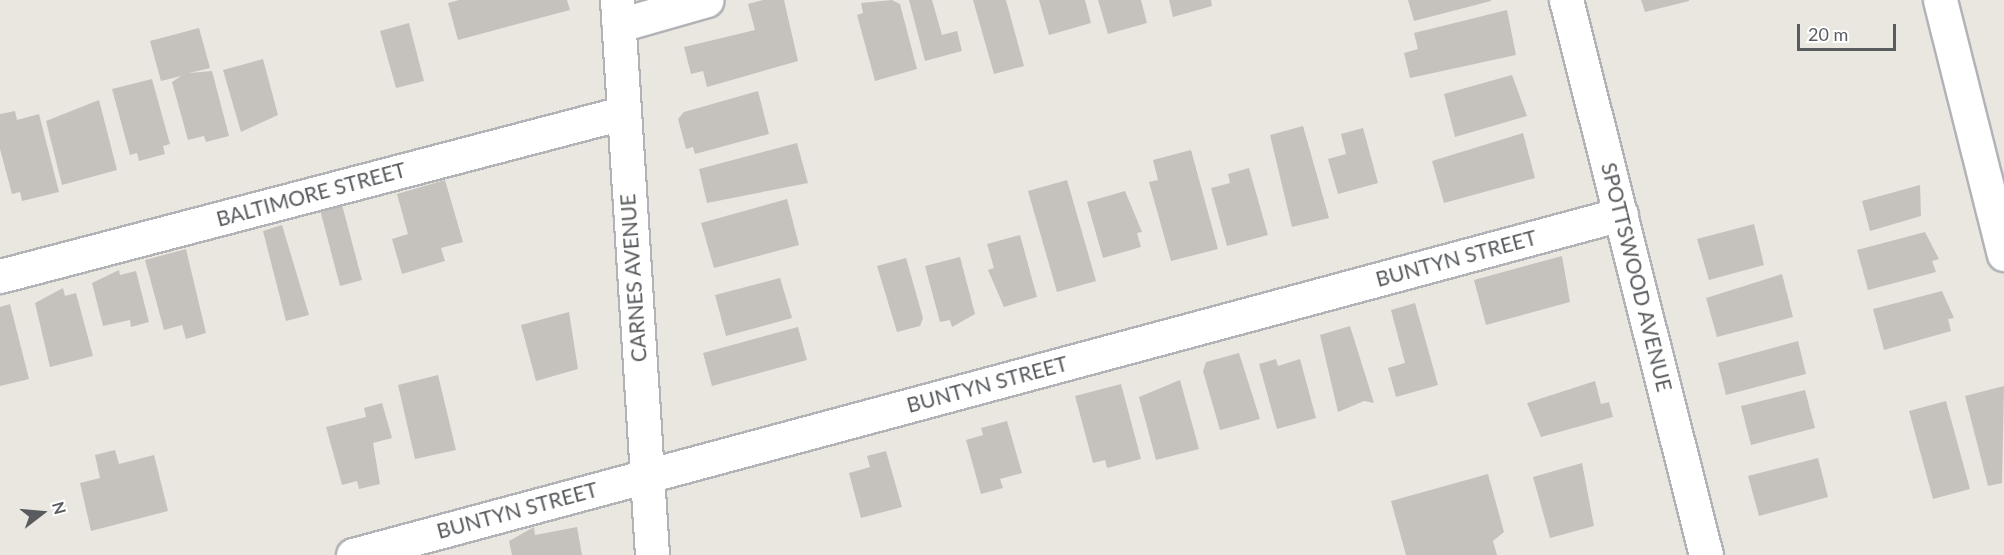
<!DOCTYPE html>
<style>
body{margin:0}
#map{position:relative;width:2004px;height:555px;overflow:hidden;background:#eae7e0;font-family:Lato,sans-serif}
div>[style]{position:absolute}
.building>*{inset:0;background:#c5c2bd}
.roads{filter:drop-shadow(2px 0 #b1b3b6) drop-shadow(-2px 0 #b1b3b6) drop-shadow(0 2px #b1b3b6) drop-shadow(0 -2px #b1b3b6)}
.minor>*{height:33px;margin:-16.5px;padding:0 16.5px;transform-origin:16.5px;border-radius:16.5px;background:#fff}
span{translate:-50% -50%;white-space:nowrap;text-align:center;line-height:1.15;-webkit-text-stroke:5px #fff;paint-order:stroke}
.street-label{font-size:21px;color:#595c5f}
.north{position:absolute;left:12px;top:483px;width:60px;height:60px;-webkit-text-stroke:4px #fff;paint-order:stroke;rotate:74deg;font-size:16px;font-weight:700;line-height:24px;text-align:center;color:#595c5f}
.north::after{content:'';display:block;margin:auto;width:21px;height:27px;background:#595c5f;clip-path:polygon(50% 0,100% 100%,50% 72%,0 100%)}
.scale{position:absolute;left:1797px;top:24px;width:99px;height:27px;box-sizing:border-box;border:3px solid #595c5f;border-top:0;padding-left:8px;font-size:18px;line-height:21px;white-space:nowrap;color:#595c5f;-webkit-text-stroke:4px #fff;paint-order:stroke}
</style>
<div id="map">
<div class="building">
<i style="clip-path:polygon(459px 0,567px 0,570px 10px,458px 40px,448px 3px)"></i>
<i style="clip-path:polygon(763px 0,784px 0,798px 61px,707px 87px,703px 71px,691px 74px,684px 47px,755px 30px,748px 4px)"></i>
<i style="clip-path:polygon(892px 0,900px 4px,917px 69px,875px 81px,857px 15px,863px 13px,861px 3px)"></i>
<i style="clip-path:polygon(909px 0,932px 0,942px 35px,957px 31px,962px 51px,925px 61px)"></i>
<i style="clip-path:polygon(973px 0,1006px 0,1024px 66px,994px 74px)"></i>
<i style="clip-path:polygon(1039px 0,1085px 0,1091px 23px,1049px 35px)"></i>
<i style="clip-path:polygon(1098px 0,1141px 0,1147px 23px,1108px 34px)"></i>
<i style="clip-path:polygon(1169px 0,1211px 0,1212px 6px,1173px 17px)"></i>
<i style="clip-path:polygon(1408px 0,1491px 0,1491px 1px,1414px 21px)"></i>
<i style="clip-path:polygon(1641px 0,1689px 0,1689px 1px,1645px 12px)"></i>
<i style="clip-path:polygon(1507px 10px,1516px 55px,1410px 78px,1404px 53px,1418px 49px,1414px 33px)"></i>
<i style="clip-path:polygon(409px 23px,424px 81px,396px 88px,380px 31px)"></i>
<i style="clip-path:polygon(199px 28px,210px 68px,189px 73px,212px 71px,229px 136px,206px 142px,204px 136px,188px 140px,172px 82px,181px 76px,161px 81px,150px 41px)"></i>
<i style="clip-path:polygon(263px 59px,278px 115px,241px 132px,223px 70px)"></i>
<i style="clip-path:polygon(1512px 75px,1527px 116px,1455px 137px,1444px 94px)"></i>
<i style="clip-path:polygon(152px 79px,170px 144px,163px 146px,165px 154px,139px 161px,137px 153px,130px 155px,112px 89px)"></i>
<i style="clip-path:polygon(758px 91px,769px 134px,695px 154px,693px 147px,686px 149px,678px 119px,684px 112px)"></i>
<i style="clip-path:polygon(99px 100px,117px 170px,62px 185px,46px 121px)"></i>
<i style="clip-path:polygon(15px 111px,17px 120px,39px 114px,59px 192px,22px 201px,20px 192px,12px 194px,0 149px,0 114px)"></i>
<i style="clip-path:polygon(1303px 126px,1329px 218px,1292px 227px,1270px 135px)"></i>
<i style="clip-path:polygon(1363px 128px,1378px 183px,1338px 194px,1328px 159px,1346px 154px,1341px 134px)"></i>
<i style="clip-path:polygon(1523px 133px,1535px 178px,1444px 203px,1432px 161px)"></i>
<i style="clip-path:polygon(797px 143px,808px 183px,707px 203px,699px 169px)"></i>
<i style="clip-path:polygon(1191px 150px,1218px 249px,1171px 261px,1149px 182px,1158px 180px,1153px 160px)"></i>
<i style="clip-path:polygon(1249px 168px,1268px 235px,1227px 246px,1211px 188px,1230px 183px,1228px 174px)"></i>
<i style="clip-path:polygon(445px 180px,463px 242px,441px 248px,445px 261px,402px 274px,392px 239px,408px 234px,397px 194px)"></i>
<i style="clip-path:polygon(1067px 180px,1096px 281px,1057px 292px,1028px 191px)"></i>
<i style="clip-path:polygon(1920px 185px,1921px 216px,1870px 231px,1862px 201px)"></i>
<i style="clip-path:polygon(1125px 191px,1142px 232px,1137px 233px,1141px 247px,1103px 258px,1087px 202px)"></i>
<i style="clip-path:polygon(787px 199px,799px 245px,714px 268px,701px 223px)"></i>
<i style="clip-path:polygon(341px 201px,362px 280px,340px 286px,319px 206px)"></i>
<i style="clip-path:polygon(1754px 224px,1764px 265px,1709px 280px,1697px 239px)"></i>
<i style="clip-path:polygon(282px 225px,309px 315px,286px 321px,263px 231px)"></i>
<i style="clip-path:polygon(1925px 232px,1939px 259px,1932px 261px,1936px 272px,1868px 290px,1857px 250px)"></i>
<i style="clip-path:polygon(1020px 235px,1037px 297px,1004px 307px,988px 270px,994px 268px,987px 244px)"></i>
<i style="clip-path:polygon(186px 249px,206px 333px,186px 339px,182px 325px,164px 330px,145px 260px)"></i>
<i style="clip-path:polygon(1562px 256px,1570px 302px,1486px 325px,1474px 280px)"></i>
<i style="clip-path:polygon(960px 257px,975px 314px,952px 327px,950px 320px,940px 322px,925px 266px)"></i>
<i style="clip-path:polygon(906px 258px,923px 318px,920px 326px,897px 332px,877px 266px)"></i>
<i style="clip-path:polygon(119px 270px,120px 275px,136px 271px,149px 322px,131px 327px,130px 320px,103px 326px,92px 283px)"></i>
<i style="clip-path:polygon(1782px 274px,1793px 317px,1717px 337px,1706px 298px)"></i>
<i style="clip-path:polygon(780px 278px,792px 318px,726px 336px,715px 295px)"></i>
<i style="clip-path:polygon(63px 288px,65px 296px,76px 293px,93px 356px,50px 367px,35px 303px)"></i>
<i style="clip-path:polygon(1942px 291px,1954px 318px,1948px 319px,1951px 331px,1884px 350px,1873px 309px)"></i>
<i style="clip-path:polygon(1415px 303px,1438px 385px,1396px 397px,1388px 368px,1405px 363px,1391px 310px)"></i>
<i style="clip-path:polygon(10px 304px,29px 379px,0 386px,0 307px)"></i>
<i style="clip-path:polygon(569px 312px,578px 369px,536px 381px,521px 325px)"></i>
<i style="clip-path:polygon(1350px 326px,1374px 403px,1364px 401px,1338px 412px,1320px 335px)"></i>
<i style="clip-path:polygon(798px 327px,807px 360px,712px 386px,703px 353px)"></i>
<i style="clip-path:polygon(1798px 341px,1806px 374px,1726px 395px,1718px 363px)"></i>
<i style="clip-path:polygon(1239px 353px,1260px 419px,1220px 430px,1203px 371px,1206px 362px)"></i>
<i style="clip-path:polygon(1276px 359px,1278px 366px,1300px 359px,1316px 418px,1277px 429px,1259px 364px)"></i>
<i style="clip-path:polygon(438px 375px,456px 450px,415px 459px,398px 385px)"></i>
<i style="clip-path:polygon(1180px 380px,1199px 449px,1156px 460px,1139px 397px)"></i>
<i style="clip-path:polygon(1595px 381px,1601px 404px,1609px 402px,1613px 417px,1541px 437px,1527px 403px)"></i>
<i style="clip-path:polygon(1121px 384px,1141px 459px,1107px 468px,1105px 460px,1093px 463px,1075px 396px)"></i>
<i style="clip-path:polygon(2004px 386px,2002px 483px,1988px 486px,1965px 396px)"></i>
<i style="clip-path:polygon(1805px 390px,1815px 428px,1751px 445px,1741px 406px)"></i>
<i style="clip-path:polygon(1946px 401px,1970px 489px,1933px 499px,1909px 411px)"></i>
<i style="clip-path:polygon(382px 403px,392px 438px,373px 443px,380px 484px,359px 489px,357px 481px,342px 485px,326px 427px,366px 417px,364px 408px)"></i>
<i style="clip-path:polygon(1007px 421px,1022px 473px,1000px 479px,1003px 488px,981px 494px,966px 440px,983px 435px,981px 428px)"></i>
<i style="clip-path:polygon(115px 450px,119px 464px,154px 455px,168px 511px,91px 531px,80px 483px,100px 478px,95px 455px)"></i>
<i style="clip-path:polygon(886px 451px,902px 507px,861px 518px,849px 473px,870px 467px,867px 456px)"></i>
<i style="clip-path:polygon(1818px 458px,1828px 497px,1759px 516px,1748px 476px)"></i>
<i style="clip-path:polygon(1582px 463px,1594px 526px,1550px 538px,1533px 477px)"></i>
<i style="clip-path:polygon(1488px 474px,1504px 532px,1493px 541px,1497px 555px,1406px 555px,1391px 501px)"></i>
<i style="clip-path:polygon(534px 527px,535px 535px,577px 527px,582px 555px,512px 555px,509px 541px)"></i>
</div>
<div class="roads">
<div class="minor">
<i style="left:617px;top:0;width:556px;rotate:86.39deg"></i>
<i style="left:1566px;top:0;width:572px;rotate:75.84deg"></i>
<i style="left:1940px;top:0;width:262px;rotate:75.9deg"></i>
<i style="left:619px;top:25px;width:91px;rotate:-15.9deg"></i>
<i style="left:0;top:276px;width:643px;rotate:-14.68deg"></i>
<i style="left:353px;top:555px;width:1313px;rotate:-15.05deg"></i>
</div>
</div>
<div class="street-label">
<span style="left:311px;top:194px;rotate:-15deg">BALTIMORE STREET</span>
<span style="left:1456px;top:258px;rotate:-15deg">BUNTYN STREET</span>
<span style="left:1637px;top:277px;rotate:76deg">SPOTTSWOOD AVENUE</span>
<span style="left:633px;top:278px;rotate:-94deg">CARNES AVENUE</span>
<span style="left:987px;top:384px;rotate:-15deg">BUNTYN STREET</span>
<span style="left:517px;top:510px;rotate:-15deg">BUNTYN STREET</span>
</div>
<div class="north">N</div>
<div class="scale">20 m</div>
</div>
